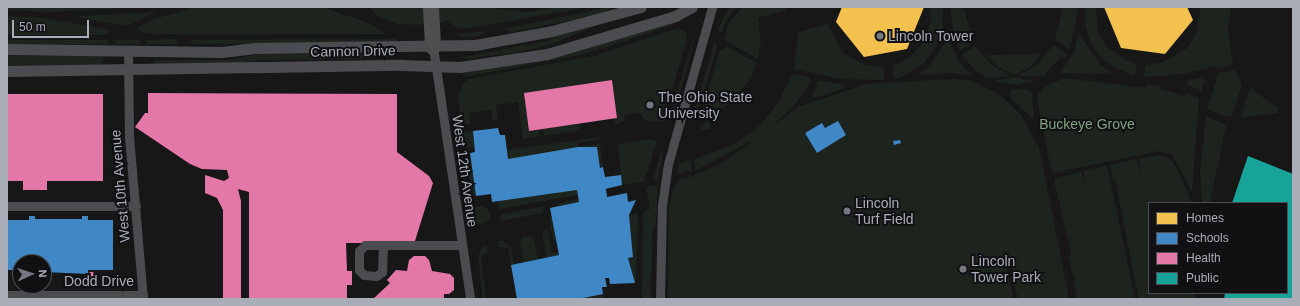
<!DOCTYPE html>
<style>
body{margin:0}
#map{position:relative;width:1300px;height:306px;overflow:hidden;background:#171717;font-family:Arial,sans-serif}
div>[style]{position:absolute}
.green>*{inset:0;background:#1d241e}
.round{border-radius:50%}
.homes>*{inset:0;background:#f2c14e}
.schools>*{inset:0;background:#3f88c5}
.health>*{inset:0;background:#e377a8}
.public>*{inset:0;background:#17a398}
.minor>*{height:9px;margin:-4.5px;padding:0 4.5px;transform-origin:4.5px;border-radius:4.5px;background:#4b4c50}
.tertiary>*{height:11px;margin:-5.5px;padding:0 5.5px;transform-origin:5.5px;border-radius:5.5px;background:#4b4c50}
.motorway>*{height:16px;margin:-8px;padding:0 8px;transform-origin:8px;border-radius:8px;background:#4e4e51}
.dots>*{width:11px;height:11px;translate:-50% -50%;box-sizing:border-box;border:2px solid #111113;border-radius:50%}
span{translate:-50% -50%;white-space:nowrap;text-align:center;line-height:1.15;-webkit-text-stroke:4px #111113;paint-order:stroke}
.poi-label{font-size:14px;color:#a8adb8}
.left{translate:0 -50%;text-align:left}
.street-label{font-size:14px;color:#a8adb8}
.park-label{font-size:14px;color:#7fa381}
.frame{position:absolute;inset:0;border:8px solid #a8adb8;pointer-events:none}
.legend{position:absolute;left:1148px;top:202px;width:140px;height:92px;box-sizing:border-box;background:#111113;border:1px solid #4d4f55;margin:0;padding:5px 7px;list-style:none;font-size:12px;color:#a8adb8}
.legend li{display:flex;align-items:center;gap:8px;height:20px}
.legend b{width:20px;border:1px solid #4d4f55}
.north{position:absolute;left:12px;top:254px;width:40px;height:40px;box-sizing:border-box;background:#111113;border:1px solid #4d4f55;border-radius:50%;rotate:87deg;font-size:11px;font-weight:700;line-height:16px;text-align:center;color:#a8adb8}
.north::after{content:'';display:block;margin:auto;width:14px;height:18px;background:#757880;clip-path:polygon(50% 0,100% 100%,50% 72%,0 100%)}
.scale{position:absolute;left:12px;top:20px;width:77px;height:18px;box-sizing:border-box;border:2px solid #a8adb8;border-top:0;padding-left:5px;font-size:12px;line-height:14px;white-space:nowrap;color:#a8adb8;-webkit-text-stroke:3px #111113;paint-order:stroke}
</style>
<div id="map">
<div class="green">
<i style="clip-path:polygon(7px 7px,146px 7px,51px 12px,7px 10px)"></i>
<i style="clip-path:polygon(196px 7px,321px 7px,369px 23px,383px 32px,383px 34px,149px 34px,137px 30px,136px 28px,154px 19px)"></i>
<i style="clip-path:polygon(369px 7px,426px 7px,427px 25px,397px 24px,379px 17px)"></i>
<i style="clip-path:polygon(438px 7px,480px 7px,529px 12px,557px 7px,589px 7px,465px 29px,454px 27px,447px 20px,440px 23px)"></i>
<i style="clip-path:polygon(610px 7px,605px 12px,568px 21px,510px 32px,504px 29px)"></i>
<i style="clip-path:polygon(731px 7px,737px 7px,726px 21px,721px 32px,717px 33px,725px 14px)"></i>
<i style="clip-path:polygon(743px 7px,785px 7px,786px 10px,758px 18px,761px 41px,758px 59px,724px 40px,729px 22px)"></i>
<i style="clip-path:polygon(930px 7px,943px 7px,942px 37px,924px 63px,904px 76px,894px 79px,892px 66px,909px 58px,925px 41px,931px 21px)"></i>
<i style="clip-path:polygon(950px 7px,963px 7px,974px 42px,960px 51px,954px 35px)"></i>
<i style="clip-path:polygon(1063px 7px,1078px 7px,1070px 50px,1055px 39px)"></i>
<i style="clip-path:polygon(1085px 7px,1096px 7px,1098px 33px,1107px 47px,1126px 60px,1137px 64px,1135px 76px,1112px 66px,1097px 53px,1090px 41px,1085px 22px)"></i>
<i style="clip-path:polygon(1201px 7px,1231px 7px,1228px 30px,1233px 64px,1219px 69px,1218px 66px,1181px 74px,1144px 77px,1145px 65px,1163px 62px,1186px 49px,1196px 34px)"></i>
<i style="clip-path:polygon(157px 12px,126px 26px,80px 18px,80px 16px)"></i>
<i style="clip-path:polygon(7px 16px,45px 18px,111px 30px,104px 35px,7px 35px)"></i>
<i style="clip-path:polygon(675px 19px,675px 24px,601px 49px,600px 46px,598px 50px,580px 55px,464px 77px,462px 74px)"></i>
<i style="clip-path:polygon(828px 24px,843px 53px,865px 65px,883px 67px,885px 80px,840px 79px,794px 69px,798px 32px)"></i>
<i style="clip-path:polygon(596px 26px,549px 45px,519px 52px,464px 59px,464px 57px,547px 41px,568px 32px)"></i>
<i style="clip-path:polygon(678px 28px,686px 32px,687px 40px,662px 122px,646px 121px,639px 113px,625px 115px,624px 121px,615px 125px,615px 118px,617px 117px,612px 80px,539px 129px,540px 136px,523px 139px,518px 102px,496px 105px,498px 120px,492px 120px,491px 110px,470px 113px,471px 123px,461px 124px,458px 96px,463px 83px,469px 79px,594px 56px)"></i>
<i style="clip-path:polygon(487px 31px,478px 36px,459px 37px,459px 34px)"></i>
<i style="clip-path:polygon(1079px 34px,1100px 64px,1112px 74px,1060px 73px,1073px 54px)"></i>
<i style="clip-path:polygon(695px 38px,674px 116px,669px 120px,693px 39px)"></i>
<i style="clip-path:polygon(177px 39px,177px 44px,147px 44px,147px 40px)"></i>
<i style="clip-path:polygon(397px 39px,397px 43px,191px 44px,191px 40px)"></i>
<i style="clip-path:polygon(7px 40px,108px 40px,108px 44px,7px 45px)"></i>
<i style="clip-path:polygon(115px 40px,139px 40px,139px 44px,115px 44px)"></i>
<i style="clip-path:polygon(947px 40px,949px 40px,958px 60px,971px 75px,951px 73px,918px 75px,930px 65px)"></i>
<i style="clip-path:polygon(714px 43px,717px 47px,697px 114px,693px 115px)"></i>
<i style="clip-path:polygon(1053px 45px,1068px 54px,1065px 59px,1062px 56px,1045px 73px,1046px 76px,1017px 76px,1036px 66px)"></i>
<i style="clip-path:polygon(975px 46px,992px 65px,1011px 76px,988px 78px,977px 72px,962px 55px)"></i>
<i style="clip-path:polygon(727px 47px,757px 63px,755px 68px,750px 80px,731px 102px,720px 111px,700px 119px,720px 50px)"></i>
<i style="clip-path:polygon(257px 54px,392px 54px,392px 56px,353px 59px,258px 60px,229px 65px,154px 65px,154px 60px,229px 60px)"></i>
<i style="clip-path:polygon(1042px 54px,1030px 67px,1014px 75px,998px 67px,986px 55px)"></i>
<i style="clip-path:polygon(7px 56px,102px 56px,104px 59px,100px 66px,7px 66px)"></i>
<i style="clip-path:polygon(1235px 70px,1242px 85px,1232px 116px,1229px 114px,1228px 117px,1207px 109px,1217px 79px,1215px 78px,1219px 73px)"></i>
<i style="clip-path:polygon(792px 74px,811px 78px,809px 85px,793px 107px,771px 127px,800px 106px,866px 84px,953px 79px,972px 81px,1000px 95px,1021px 115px,1039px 147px,1069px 299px,1018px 299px,1008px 252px,1004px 253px,1013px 299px,668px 299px,669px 205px,676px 183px,680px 179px,693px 176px,722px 163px,755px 139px,695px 171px,694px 159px,735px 144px,759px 126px,779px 102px)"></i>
<i style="clip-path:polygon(1014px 77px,1035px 81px,1016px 85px,992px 81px)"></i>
<i style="clip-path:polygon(1065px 78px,1145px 88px,1146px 85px,1160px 86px,1160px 89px,1186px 96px,1187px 93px,1199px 98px,1192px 192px,1172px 154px,1159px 151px,1052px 173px,1037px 100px,1038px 94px,1045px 86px)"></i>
<i style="clip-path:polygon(1202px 78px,1205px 80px,1201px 91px,1186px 84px,1187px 81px)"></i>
<i style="clip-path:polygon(818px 80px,844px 85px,845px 88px,811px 99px)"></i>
<i style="clip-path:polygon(1250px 88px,1278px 108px,1278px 113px,1240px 118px)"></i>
<i style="clip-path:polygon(1027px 89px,1032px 93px,1034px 120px,1009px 96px,1011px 90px)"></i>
<i style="clip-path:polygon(1206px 117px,1226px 125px,1210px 203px,1202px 203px,1200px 171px)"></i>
<i style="clip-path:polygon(709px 121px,711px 129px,698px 131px,702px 124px)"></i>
<i style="clip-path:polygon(579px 123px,580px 130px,544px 136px,543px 129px)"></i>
<i style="clip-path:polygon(473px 131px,475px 147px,465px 148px,463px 132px)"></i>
<i style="clip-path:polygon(599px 137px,599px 140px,578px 143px,578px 149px,508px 159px,507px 150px)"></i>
<i style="clip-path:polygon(650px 139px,657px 141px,644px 182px,622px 185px,618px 144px)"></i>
<i style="clip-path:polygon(600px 144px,603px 167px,600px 168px,597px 147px,584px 148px,584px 146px)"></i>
<i style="clip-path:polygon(662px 147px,663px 156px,658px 179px,653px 181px)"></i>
<i style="clip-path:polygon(1160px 155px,1170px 159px,1176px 167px,1192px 203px,1149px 203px,1149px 293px,1194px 293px,1195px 299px,1139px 299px,1115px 179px,1113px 179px,1110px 165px,1136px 159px,1141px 173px,1139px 159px)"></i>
<i style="clip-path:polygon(690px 160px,692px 173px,687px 170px,679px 175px,681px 173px,677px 173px,679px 163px)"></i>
<i style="clip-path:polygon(472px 166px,476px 196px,471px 196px,468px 167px)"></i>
<i style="clip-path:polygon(1107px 166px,1135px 299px,1077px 299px,1074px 280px,1076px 279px,1075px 275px,1073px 276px,1068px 256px,1071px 255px,1070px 249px,1054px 181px,1055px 178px,1081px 172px,1086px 185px,1083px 171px)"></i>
<i style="clip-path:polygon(658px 185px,656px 225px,652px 229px,651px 299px,642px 299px,643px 212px,650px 209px,646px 187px)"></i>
<i style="clip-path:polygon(577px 190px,578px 195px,499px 209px,498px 201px)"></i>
<i style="clip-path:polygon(579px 199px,579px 202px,557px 206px,556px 204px)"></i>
<i class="round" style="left:472px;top:206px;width:18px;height:18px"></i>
<i style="clip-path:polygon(541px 207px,544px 207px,543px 213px,500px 221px,501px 214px)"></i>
<i style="clip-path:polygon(638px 213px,636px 282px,635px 283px,628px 258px,633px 257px,629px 215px)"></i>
<i style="clip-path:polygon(552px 217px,556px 239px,553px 240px,549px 218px)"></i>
<i style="clip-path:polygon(548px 230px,552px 253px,559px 252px,559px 255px,547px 258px,542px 231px)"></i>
<i style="clip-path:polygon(531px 235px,534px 238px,538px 259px,524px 262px,520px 241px,522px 237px)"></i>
<i style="clip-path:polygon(502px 240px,511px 247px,514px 264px,511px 265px,508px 248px,498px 247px,497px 242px)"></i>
<i style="clip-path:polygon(487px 245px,487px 253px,481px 256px,486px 299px,483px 299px,478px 256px,483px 246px)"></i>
<i style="clip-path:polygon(603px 294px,604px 299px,578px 299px)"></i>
</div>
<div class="homes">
<i style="clip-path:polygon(842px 7px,924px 7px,907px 49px,864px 57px,836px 22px)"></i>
<i style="clip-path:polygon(1104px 7px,1187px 7px,1193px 20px,1165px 54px,1121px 48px)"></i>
</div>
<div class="schools">
<i style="clip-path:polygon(838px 121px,846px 135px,817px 153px,805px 133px,822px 123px,825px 128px)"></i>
<i style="clip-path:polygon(498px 128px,500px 135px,505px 135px,508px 159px,578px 147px,597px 147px,600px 168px,603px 167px,605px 177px,621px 175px,622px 185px,601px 190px,606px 189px,607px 197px,627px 193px,628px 202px,636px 200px,629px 215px,633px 257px,628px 258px,635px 283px,610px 284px,609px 278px,605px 278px,607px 287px,602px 287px,603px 294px,578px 299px,517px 299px,511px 265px,559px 255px,550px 208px,579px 202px,577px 190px,492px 202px,491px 194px,476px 196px,470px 153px,475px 152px,473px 131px)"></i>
<i style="clip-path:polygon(900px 140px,901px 143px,894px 145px,893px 141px)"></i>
<i style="clip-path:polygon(29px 216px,35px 216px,35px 219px,82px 219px,82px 216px,88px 216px,88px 220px,113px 220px,113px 270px,88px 270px,88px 274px,44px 272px,44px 262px,20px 262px,20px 270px,7px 270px,7px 220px,29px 220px)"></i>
</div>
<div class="health">
<i style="clip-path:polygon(612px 80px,617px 118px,529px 131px,524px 93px)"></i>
<i style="clip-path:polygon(148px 93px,397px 94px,397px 152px,429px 176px,433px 183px,415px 241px,409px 243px,346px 243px,347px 271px,352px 271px,352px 285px,347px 285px,347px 299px,249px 299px,249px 192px,238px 189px,241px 201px,241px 299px,223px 299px,223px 210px,217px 198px,205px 193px,205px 175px,224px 181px,229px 178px,227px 170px,202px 169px,190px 164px,135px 127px,145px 113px,148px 113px)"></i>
<i style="clip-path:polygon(7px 94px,103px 94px,103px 181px,47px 181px,47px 190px,23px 190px,23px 181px,7px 181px)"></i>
<i style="clip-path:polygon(414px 256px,425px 256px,429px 260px,432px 271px,450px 274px,454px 278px,454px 290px,449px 294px,444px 294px,444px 299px,373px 299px,390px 283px,387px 280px,396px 270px,407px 271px,409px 260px)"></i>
<i class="round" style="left:86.5px;top:271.5px;width:9px;height:9px"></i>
</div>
<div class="public">
<i style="clip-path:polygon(1248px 156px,1293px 174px,1293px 299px,1224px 299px,1225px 293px,1287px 293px,1287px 203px,1232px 203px)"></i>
</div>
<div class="minor">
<i style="left:433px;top:47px;width:255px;rotate:81.6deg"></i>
<i style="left:128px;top:51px;width:85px;rotate:89.3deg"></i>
<i style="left:129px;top:136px;width:164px;rotate:85.1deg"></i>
<i style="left:7px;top:206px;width:129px"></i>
<i style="left:383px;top:245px;width:27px;rotate:92deg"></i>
<i style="left:382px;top:272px;width:7px;rotate:146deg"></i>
<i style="left:376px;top:276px;width:12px;rotate:-175deg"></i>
<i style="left:364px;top:275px;width:7px;rotate:-135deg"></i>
<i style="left:359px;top:270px;width:19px;rotate:-90deg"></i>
<i style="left:359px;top:251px;width:8px;rotate:-45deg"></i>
<i style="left:365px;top:245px;width:97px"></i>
<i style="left:7px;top:295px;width:136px"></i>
<i style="left:660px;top:299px;width:94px;rotate:-88.8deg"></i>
<i style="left:662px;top:205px;width:41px;rotate:-81.7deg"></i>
<i style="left:668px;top:164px;width:163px;rotate:-74.3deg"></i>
</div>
<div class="tertiary">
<i style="left:7px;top:49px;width:215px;rotate:0.8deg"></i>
<i style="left:222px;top:52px;width:33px;rotate:-7deg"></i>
<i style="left:255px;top:48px;width:220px;rotate:-0.8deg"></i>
<i style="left:475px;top:45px;width:78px;rotate:-10.3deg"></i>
<i style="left:552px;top:31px;width:92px;rotate:-15.1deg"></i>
<i style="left:7px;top:71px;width:394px;rotate:-0.9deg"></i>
<i style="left:401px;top:65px;width:59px;rotate:1.9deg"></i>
<i style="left:460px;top:67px;width:88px;rotate:-8.5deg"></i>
<i style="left:547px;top:54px;width:134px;rotate:-16.5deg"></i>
<i style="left:675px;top:16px;width:19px;rotate:-28deg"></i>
</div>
<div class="motorway">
<i style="left:431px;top:7px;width:40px;rotate:87.1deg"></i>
</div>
<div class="dots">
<i style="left:880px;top:36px;background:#757880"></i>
<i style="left:650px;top:105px;background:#757880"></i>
<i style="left:847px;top:211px;background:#757880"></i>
<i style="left:963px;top:269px;background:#757880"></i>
</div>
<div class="poi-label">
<span class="left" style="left:888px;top:36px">Lincoln Tower</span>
<span class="left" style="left:658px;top:105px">The Ohio State<br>University</span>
<span class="left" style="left:855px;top:211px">Lincoln<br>Turf Field</span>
<span class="left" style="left:971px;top:269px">Lincoln<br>Tower Park</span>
</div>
<div class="street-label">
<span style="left:353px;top:51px;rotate:-1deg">Cannon Drive</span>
<span style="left:465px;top:171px;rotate:82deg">West 12th Avenue</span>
<span style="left:120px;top:186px;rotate:-95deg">West 10th Avenue</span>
<span style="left:99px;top:281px">Dodd Drive</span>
</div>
<div class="park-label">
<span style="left:1087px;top:124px">Buckeye Grove</span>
</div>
<div class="frame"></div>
<ul class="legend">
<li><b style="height:11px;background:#f2c14e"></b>Homes</li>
<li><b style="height:11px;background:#3f88c5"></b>Schools</li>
<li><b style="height:11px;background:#e377a8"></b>Health</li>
<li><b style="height:11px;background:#17a398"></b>Public</li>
</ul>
<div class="north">N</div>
<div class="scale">50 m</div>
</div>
